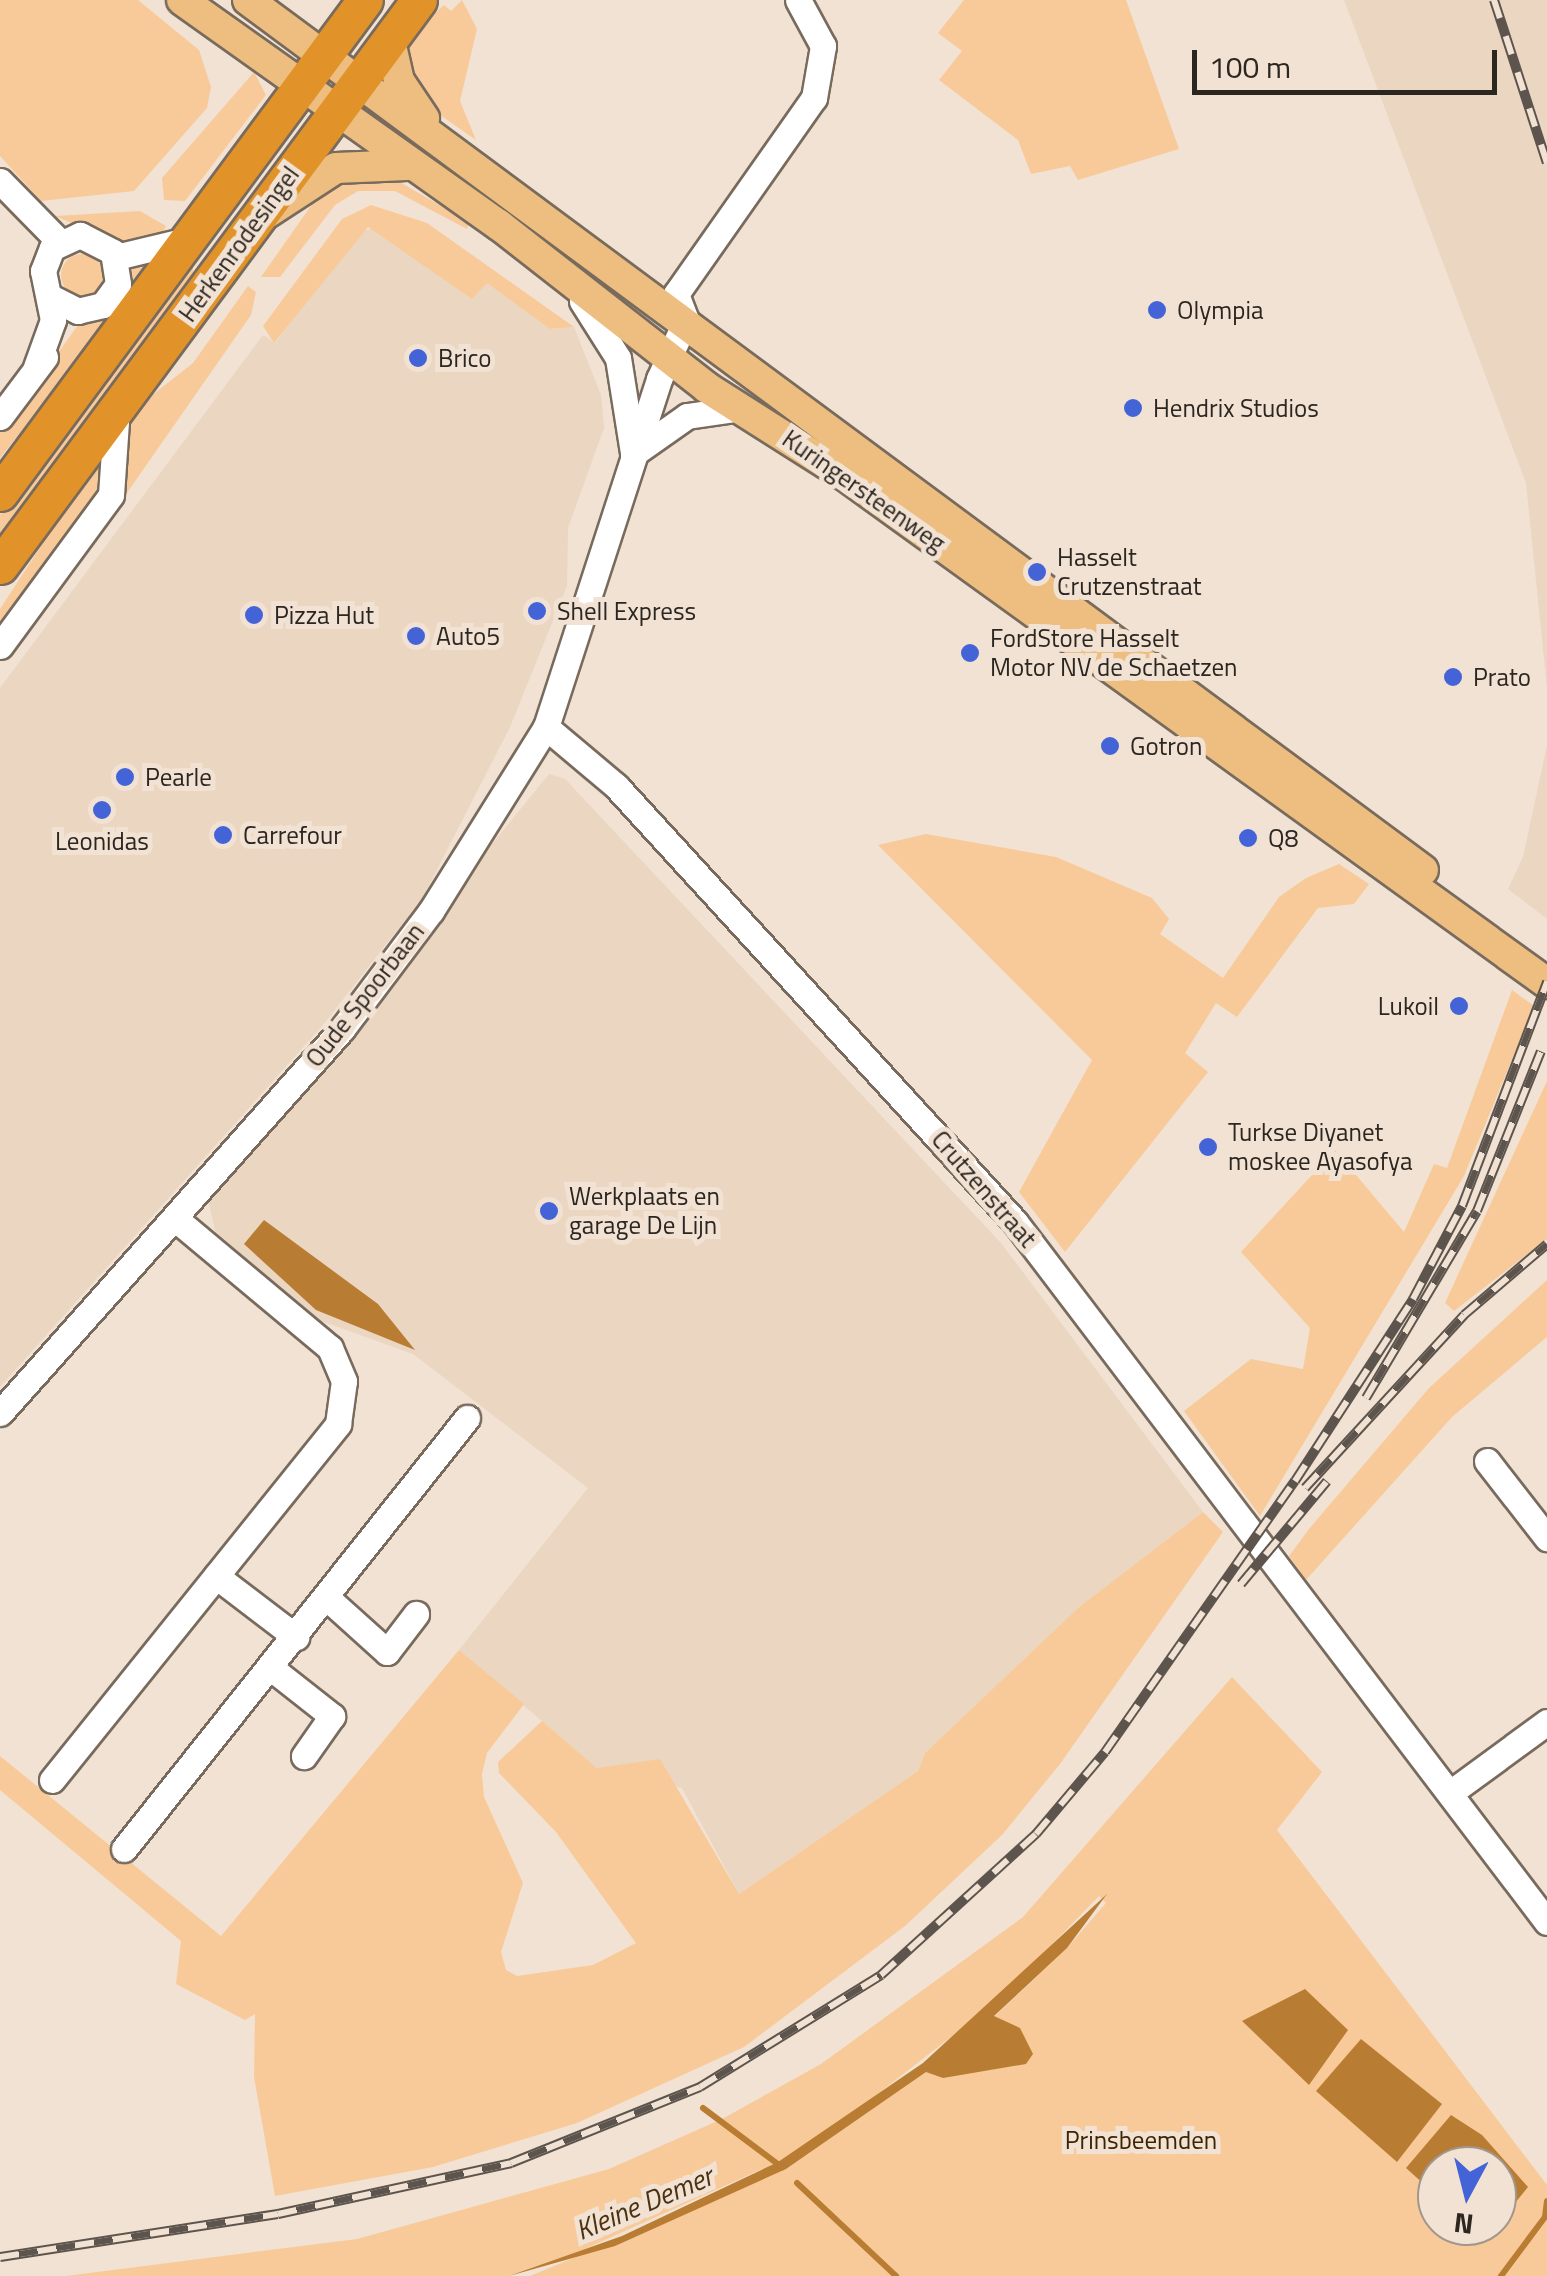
<!DOCTYPE html>
<style>
body{margin:0}
#map{position:relative;width:1547px;height:2276px;overflow:hidden;background:#f1e2d3;font-family:"Titillium Web",sans-serif}
div>[style]{position:absolute}
.built>*{inset:0;background:#ebd6c1}
.green>*{inset:0;background:#f9ca99}
.round{border-radius:50%}
.water>*{inset:0;background:#b87c32}
.stream>*{height:6px;margin:-3px;padding:0 3px;transform-origin:3px;border-radius:3px;background:#b87c32}
.roads{filter:drop-shadow(2px 0 #786b5d) drop-shadow(-2px 0 #786b5d) drop-shadow(0 2px #786b5d) drop-shadow(0 -2px #786b5d)}
.minor>*{height:25px;margin:-12.5px;padding:0 12.5px;transform-origin:12.5px;border-radius:12.5px;background:#fff}
.major>*{height:30px;margin:-15px;padding:0 15px;transform-origin:15px;border-radius:15px;background:#edbe7f}
.highway>*{height:35px;margin:-17.5px;padding:0 17.5px;transform-origin:17.5px;border-radius:17.5px;background:#e19229}
.rail>*{height:10px;margin-top:-5px;transform-origin:0;background:repeating-linear-gradient(90deg,#f1e2d3 0 19px,#5d554d 0 38px);box-sizing:border-box;border-block:2px solid #5d554d}
.dots>*{width:28px;height:28px;translate:-50% -50%;box-sizing:border-box;border:5px solid #f1e2d3;border-radius:50%}
span{translate:-50% -50%;white-space:nowrap;text-align:center;line-height:1.15;-webkit-text-stroke:10px #f1e2d3;paint-order:stroke}
.street-label{font-size:25px;color:#2c2621}
.poi-label{font-size:25px;color:#2c2621}
.left{translate:0 -50%;text-align:left}
.right{translate:-100% -50%;text-align:right}
.park-label{font-size:25px;color:#3c2303}
.water-label{font-size:28px;color:#4c3213;font-style:italic}
.north{position:absolute;left:1417px;top:2146px;width:100px;height:100px;box-sizing:border-box;background:#f1e2d3;border:2px solid #a2978c;border-radius:50%;rotate:187deg;font-size:28px;font-weight:700;line-height:40px;text-align:center;color:#2c2621}
.north::after{content:'';display:block;margin:auto;width:35px;height:45px;background:#4363d6;clip-path:polygon(50% 0,100% 100%,50% 72%,0 100%)}
.scale{position:absolute;left:1192px;top:50px;width:305px;height:45px;box-sizing:border-box;border:5px solid #2c2621;border-top:0;padding-left:12px;font-size:30px;line-height:35px;white-space:nowrap;color:#2c2621;-webkit-text-stroke:8px #f1e2d3;paint-order:stroke}
</style>
<div id="map">
<div class="built">
<i style="clip-path:polygon(1344px 0,1547px 0,1547px 688px,1526px 483px)"></i>
<i style="clip-path:polygon(376px 228px,472px 299px,487px 282px,550px 329px,574px 327px,601px 395px,604px 428px,568px 528px,567px 586px,510px 727px,423px 897px,323px 1025px,0 1387px,0 688px,263px 335px,275px 343px,359px 231px)"></i>
<i style="clip-path:polygon(1547px 745px,1547px 919px,1508px 889px,1523px 857px)"></i>
<i style="clip-path:polygon(549px 774px,565px 779px,1001px 1243px,1203px 1512px,1079px 1607px,925px 1753px,918px 1771px,739px 1894px,682px 1788px,597px 1768px,459px 1650px,588px 1488px,413px 1354px,313px 1318px,215px 1231px,207px 1195px)"></i>
</div>
<div class="green">
<i style="clip-path:polygon(0 0,138px 0,199px 50px,211px 87px,207px 108px,134px 191px,41px 201px,0 156px)"></i>
<i style="clip-path:polygon(462px 0,477px 29px,460px 101px,476px 140px,433px 110px,404px 72px,406px 39px,444px 5px,451px 11px)"></i>
<i style="clip-path:polygon(964px 0,1126px 0,1179px 149px,1078px 180px,1070px 166px,1031px 174px,1018px 140px,939px 80px,962px 51px,938px 33px)"></i>
<i style="clip-path:polygon(254px 72px,266px 95px,185px 201px,164px 200px,162px 178px)"></i>
<i style="clip-path:polygon(391px 177px,469px 222px,467px 229px,395px 191px,358px 191px,335px 205px,280px 277px,261px 277px,320px 193px,335px 182px)"></i>
<i style="clip-path:polygon(371px 205px,427px 223px,574px 327px,550px 329px,487px 283px,472px 299px,368px 227px,274px 343px,263px 326px,342px 219px)"></i>
<i style="clip-path:polygon(140px 211px,166px 226px,158px 241px,124px 245px,55px 216px)"></i>
<i style="clip-path:polygon(193px 252px,193px 273px,0 549px,0 515px)"></i>
<i class="round" style="left:61px;top:254px;width:42px;height:42px"></i>
<i style="clip-path:polygon(152px 260px,123px 304px,0 458px,0 433px,81px 321px,128px 263px)"></i>
<i style="clip-path:polygon(248px 286px,256px 292px,251px 315px,115px 510px,125px 485px,132px 411px,193px 363px)"></i>
<i style="clip-path:polygon(105px 448px,104px 487px,0 629px,0 609px)"></i>
<i style="clip-path:polygon(926px 834px,1056px 857px,1152px 898px,1169px 919px,1160px 934px,1223px 978px,1279px 897px,1306px 878px,1339px 864px,1369px 884px,1354px 904px,1318px 908px,1237px 1017px,1216px 1003px,1185px 1053px,1208px 1072px,1065px 1252px,1019px 1192px,1092px 1060px,878px 845px)"></i>
<i style="clip-path:polygon(1512px 990px,1534px 1006px,1464px 1176px,1260px 1516px,1184px 1411px,1251px 1359px,1303px 1369px,1310px 1328px,1241px 1252px,1335px 1150px,1404px 1232px,1434px 1164px,1447px 1168px)"></i>
<i style="clip-path:polygon(1547px 1081px,1547px 1239px,1454px 1311px,1445px 1303px)"></i>
<i style="clip-path:polygon(1547px 1280px,1547px 1337px,1452px 1417px,1306px 1580px,1289px 1556px,1309px 1529px,1429px 1388px)"></i>
<i style="clip-path:polygon(1203px 1512px,1223px 1532px,1060px 1764px,1002px 1835px,905px 1926px,744px 2047px,577px 2123px,433px 2167px,275px 2196px,254px 2077px,255px 2014px,245px 2020px,176px 1984px,181px 1941px,0 1790px,0 1756px,221px 1936px,459px 1650px,524px 1704px,487px 1753px,482px 1774px,484px 1797px,523px 1883px,501px 1952px,506px 1970px,517px 1976px,593px 1965px,636px 1943px,556px 1832px,499px 1773px,498px 1762px,542px 1721px,597px 1768px,660px 1759px,739px 1894px,918px 1771px,925px 1753px,1079px 1607px)"></i>
<i style="clip-path:polygon(evenodd,1232px 1677px,1322px 1772px,1277px 1830px,1547px 2185px,1547px 2276px,530px 2276px,786px 2169px,927px 2071px,993px 2070px,1003px 2020px,994px 2017px,1067px 1948px,1106px 1903px,1099px 1896px,997px 2001px,852px 2114px,778px 2162px,556px 2262px,509px 2276px,66px 2276px,357px 2239px,609px 2169px,722px 2119px,821px 2064px,1023px 1917px,1232px 1677px,1437px 2166px,1497px 2166px,1497px 2226px,1437px 2226px,1437px 2166px)"></i>
</div>
<div class="water">
<i style="clip-path:polygon(264px 1220px,378px 1304px,415px 1350px,316px 1310px,244px 1244px)"></i>
<i style="clip-path:polygon(1107px 1894px,1067px 1948px,994px 2016px,1020px 2028px,1033px 2054px,1026px 2064px,943px 2078px,926px 2072px,786px 2169px,615px 2246px,509px 2276px,622px 2236px,778px 2162px,923px 2063px)"></i>
<i style="clip-path:polygon(1305px 1989px,1348px 2030px,1309px 2085px,1242px 2021px)"></i>
<i style="clip-path:polygon(1361px 2039px,1442px 2104px,1397px 2162px,1316px 2091px)"></i>
<i style="clip-path:polygon(1451px 2115px,1482px 2135px,1528px 2187px,1497px 2225px,1497px 2166px,1437px 2166px,1437px 2196px,1406px 2168px)"></i>
</div>
<div class="stream">
<i style="left:703px;top:2108px;width:99px;rotate:36.8deg"></i>
<i style="left:797px;top:2183px;width:136px;rotate:43.2deg"></i>
<i style="left:1501px;top:2276px;width:74px;rotate:-53.3deg"></i>
<i style="left:1545px;top:2217px;width:16px;rotate:-83deg"></i>
</div>
<div class="roads">
<div class="minor">
<i style="left:0;top:181px;width:84px;rotate:45.5deg"></i>
<i style="left:116px;top:257px;width:73px;rotate:-13.5deg"></i>
<i style="left:582px;top:301px;width:67px;rotate:57.7deg"></i>
<i style="left:618px;top:358px;width:96px;rotate:81deg"></i>
<i style="left:36px;top:367px;width:50px;rotate:-70.1deg"></i>
<i style="left:53px;top:320px;width:50px;rotate:-101.5deg"></i>
<i style="left:43px;top:271px;width:25px;rotate:-69deg"></i>
<i style="left:52px;top:248px;width:31px;rotate:-25deg"></i>
<i style="left:80px;top:235px;width:37px;rotate:27deg"></i>
<i style="left:113px;top:252px;width:32px;rotate:81deg"></i>
<i style="left:118px;top:284px;width:26px;rotate:126deg"></i>
<i style="left:103px;top:305px;width:26px;rotate:167deg"></i>
<i style="left:78px;top:311px;width:29px;rotate:-153deg"></i>
<i style="left:0;top:417px;width:75px;rotate:-53.1deg"></i>
<i style="left:633px;top:454px;width:66px;rotate:-35.1deg"></i>
<i style="left:687px;top:416px;width:56px;rotate:-8.3deg"></i>
<i style="left:0;top:646px;width:187px;rotate:-53.7deg"></i>
<i style="left:111px;top:495px;width:88px;rotate:-86.1deg"></i>
<i style="left:546px;top:727px;width:92px;rotate:40.1deg"></i>
<i style="left:616px;top:786px;width:591px;rotate:47.54deg"></i>
<i style="left:1015px;top:1222px;width:879px;rotate:52.77deg"></i>
<i style="left:0;top:1413px;width:514px;rotate:-48.31deg"></i>
<i style="left:342px;top:1029px;width:148px;rotate:-53deg"></i>
<i style="left:431px;top:911px;width:217px;rotate:-58deg"></i>
<i style="left:546px;top:727px;width:366px;rotate:-72deg"></i>
<i style="left:659px;top:379px;width:65px;rotate:-65.4deg"></i>
<i style="left:686px;top:320px;width:28px;rotate:-111deg"></i>
<i style="left:676px;top:294px;width:240px;rotate:-54.9deg"></i>
<i style="left:814px;top:98px;width:53px;rotate:-80.2deg"></i>
<i style="left:823px;top:46px;width:52px;rotate:-118.5deg"></i>
<i style="left:1487px;top:1461px;width:98px;rotate:52.1deg"></i>
<i style="left:216px;top:1576px;width:101px;rotate:37.3deg"></i>
<i style="left:326px;top:1597px;width:82px;rotate:42deg"></i>
<i style="left:387px;top:1652px;width:48px;rotate:-52.7deg"></i>
<i style="left:271px;top:1668px;width:78px;rotate:38.2deg"></i>
<i style="left:332px;top:1716px;width:49px;rotate:125deg"></i>
<i style="left:52px;top:1780px;width:457px;rotate:-51.2deg"></i>
<i style="left:338px;top:1424px;width:43px;rotate:-82.1deg"></i>
<i style="left:344px;top:1381px;width:36px;rotate:-113deg"></i>
<i style="left:330px;top:1348px;width:199px;rotate:-140.1deg"></i>
<i style="left:1450px;top:1793px;width:120px;rotate:-36.2deg"></i>
<i style="left:124px;top:1849px;width:551px;rotate:-51.49deg"></i>
</div>
<div class="major">
<i style="left:182px;top:0;width:389px;rotate:35.4deg"></i>
<i style="left:499px;top:225px;width:263px;rotate:38deg"></i>
<i style="left:706px;top:387px;width:162px;rotate:32.4deg"></i>
<i style="left:843px;top:474px;width:869px;rotate:35.87deg"></i>
<i style="left:248px;top:0;width:1462px;rotate:36.52deg"></i>
<i style="left:390px;top:41px;width:41px;rotate:77.3deg"></i>
<i style="left:399px;top:81px;width:45px;rotate:56deg"></i>
<i style="left:267px;top:213px;width:82px;rotate:-33.1deg"></i>
<i style="left:336px;top:168px;width:71px;rotate:-2.4deg"></i>
</div>
<div class="highway">
<i style="left:0;top:493px;width:613px;rotate:-53.49deg"></i>
<i style="left:0;top:566px;width:704px;rotate:-53.49deg"></i>
</div>
</div>
<div class="rail">
<i style="left:1494px;top:0;width:171px;rotate:72deg"></i>
<i style="left:1366px;top:1398px;width:217px;rotate:-59.3deg"></i>
<i style="left:1477px;top:1211px;width:172px;rotate:-68.2deg"></i>
<i style="left:1305px;top:1488px;width:235px;rotate:-47.4deg"></i>
<i style="left:1464px;top:1315px;width:109px;rotate:-40.5deg"></i>
<i style="left:1241px;top:1584px;width:134px;rotate:-50.1deg"></i>
<i style="left:0;top:2257px;width:281px;rotate:-8.8deg"></i>
<i style="left:278px;top:2214px;width:239px;rotate:-12.3deg"></i>
<i style="left:511px;top:2163px;width:204px;rotate:-21.9deg"></i>
<i style="left:700px;top:2087px;width:213px;rotate:-31.7deg"></i>
<i style="left:881px;top:1975px;width:210px;rotate:-42.3deg"></i>
<i style="left:1036px;top:1834px;width:107px;rotate:-49.9deg"></i>
<i style="left:1105px;top:1752px;width:331px;rotate:-55deg"></i>
<i style="left:1295px;top:1481px;width:217px;rotate:-57deg"></i>
<i style="left:1413px;top:1299px;width:105px;rotate:-62.2deg"></i>
<i style="left:1462px;top:1206px;width:240px;rotate:-69.2deg"></i>
</div>
<div class="dots">
<i style="left:1157px;top:310px;background:#4363d6"></i>
<i style="left:418px;top:358px;background:#4363d6"></i>
<i style="left:1133px;top:408px;background:#4363d6"></i>
<i style="left:1037px;top:572px;background:#4363d6"></i>
<i style="left:537px;top:611px;background:#4363d6"></i>
<i style="left:254px;top:615px;background:#4363d6"></i>
<i style="left:416px;top:636px;background:#4363d6"></i>
<i style="left:970px;top:653px;background:#4363d6"></i>
<i style="left:1453px;top:677px;background:#4363d6"></i>
<i style="left:1110px;top:746px;background:#4363d6"></i>
<i style="left:125px;top:777px;background:#4363d6"></i>
<i style="left:102px;top:810px;background:#4363d6"></i>
<i style="left:223px;top:835px;background:#4363d6"></i>
<i style="left:1248px;top:838px;background:#4363d6"></i>
<i style="left:1459px;top:1006px;background:#4363d6"></i>
<i style="left:1208px;top:1147px;background:#4363d6"></i>
<i style="left:549px;top:1211px;background:#4363d6"></i>
</div>
<div class="street-label">
<span style="left:239px;top:244px;rotate:-54deg">Herkenrodesingel</span>
<span style="left:864px;top:491px;rotate:35deg">Kuringersteenweg</span>
<span style="left:365px;top:995px;rotate:-52deg">Oude Spoorbaan</span>
<span style="left:984px;top:1189px;rotate:49deg">Crutzenstraat</span>
</div>
<div class="poi-label">
<span class="left" style="left:1177px;top:310px">Olympia</span>
<span class="left" style="left:438px;top:358px">Brico</span>
<span class="left" style="left:1153px;top:408px">Hendrix Studios</span>
<span class="left" style="left:1057px;top:572px">Hasselt<br>Crutzenstraat</span>
<span class="left" style="left:557px;top:611px">Shell Express</span>
<span class="left" style="left:274px;top:615px">Pizza Hut</span>
<span class="left" style="left:436px;top:636px">Auto5</span>
<span class="left" style="left:990px;top:653px">FordStore Hasselt<br>Motor NV de Schaetzen</span>
<span class="left" style="left:1473px;top:677px">Prato</span>
<span class="left" style="left:1130px;top:746px">Gotron</span>
<span class="left" style="left:145px;top:777px">Pearle</span>
<span class="left" style="left:243px;top:835px">Carrefour</span>
<span class="left" style="left:1268px;top:838px">Q8</span>
<span style="left:102px;top:841px">Leonidas</span>
<span class="right" style="left:1439px;top:1006px">Lukoil</span>
<span class="left" style="left:1228px;top:1147px">Turkse Diyanet<br>moskee Ayasofya</span>
<span class="left" style="left:569px;top:1211px">Werkplaats en<br>garage De Lijn</span>
</div>
<div class="park-label">
<span style="left:1141px;top:2140px">Prinsbeemden</span>
</div>
<div class="water-label">
<span style="left:644px;top:2203px;rotate:-23deg">Kleine Demer</span>
</div>
<div class="north">N</div>
<div class="scale">100 m</div>
</div>
